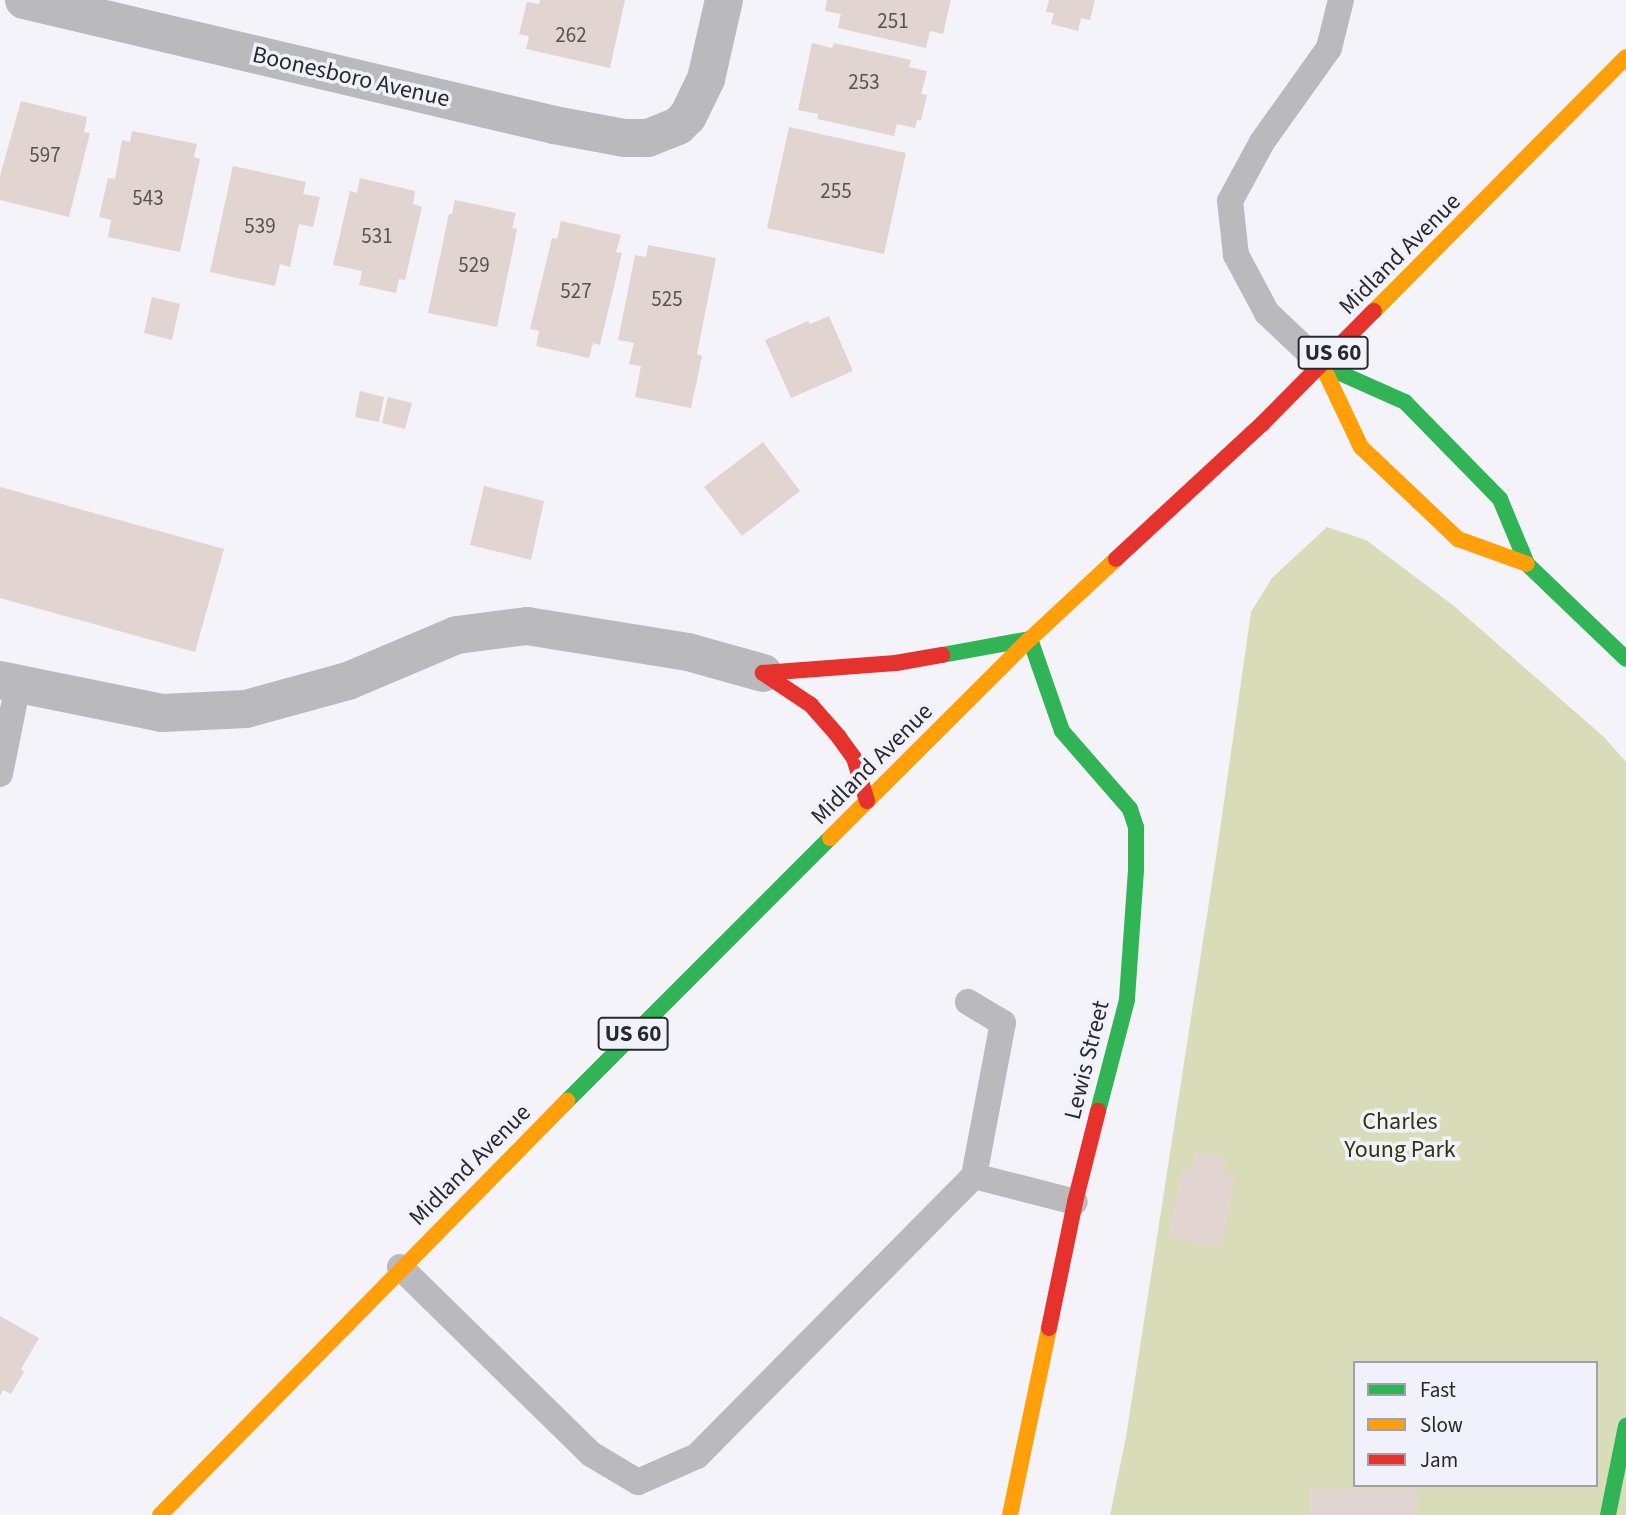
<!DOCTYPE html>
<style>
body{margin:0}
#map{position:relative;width:1626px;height:1515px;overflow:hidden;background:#f3f3f9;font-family:"Source Sans 3",sans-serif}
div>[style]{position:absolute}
.green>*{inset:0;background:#d8dcb9}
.building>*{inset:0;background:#e2d4d0}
.lane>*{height:26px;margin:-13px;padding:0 13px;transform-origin:13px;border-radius:13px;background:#bab9bc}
.street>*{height:38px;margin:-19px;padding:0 19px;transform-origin:19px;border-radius:19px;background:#bab9bc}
.fast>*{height:16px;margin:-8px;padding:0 8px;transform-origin:8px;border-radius:8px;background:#30b455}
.slow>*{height:16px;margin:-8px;padding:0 8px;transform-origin:8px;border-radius:8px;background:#ff9f0a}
.jam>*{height:16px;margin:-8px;padding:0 8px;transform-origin:8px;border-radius:8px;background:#e5322d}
span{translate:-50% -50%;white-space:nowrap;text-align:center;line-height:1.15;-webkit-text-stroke:7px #f1f1fb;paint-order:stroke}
.number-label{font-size:21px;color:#575355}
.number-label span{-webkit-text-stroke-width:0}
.shield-label span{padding:2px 5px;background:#f1f1fb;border:2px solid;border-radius:5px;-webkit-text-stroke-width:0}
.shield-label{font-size:23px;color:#29282c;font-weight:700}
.street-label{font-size:24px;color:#29282c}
.park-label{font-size:24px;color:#32350c}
.legend{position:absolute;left:1353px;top:1361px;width:245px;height:126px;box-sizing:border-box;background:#f1f1fb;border:2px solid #a1a1a8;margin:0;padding:9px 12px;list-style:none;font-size:21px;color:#29282c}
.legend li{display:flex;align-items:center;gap:14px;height:35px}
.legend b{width:35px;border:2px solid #a1a1a8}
</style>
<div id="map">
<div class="green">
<i style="clip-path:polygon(evenodd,1327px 527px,1366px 540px,1454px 606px,1604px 737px,1626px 762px,1626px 1515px,1110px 1515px,1126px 1437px,1218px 844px,1251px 612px,1272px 578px,1327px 527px,1355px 1363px,1596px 1363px,1596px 1485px,1355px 1485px,1355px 1363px)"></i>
</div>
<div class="building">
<i style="clip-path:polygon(540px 0,625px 0,610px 68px,526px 49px,529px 36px,519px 34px,527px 2px,539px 4px)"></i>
<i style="clip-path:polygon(827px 0,951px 0,943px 34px,930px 31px,926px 48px,838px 28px,841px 14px,825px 11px)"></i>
<i style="clip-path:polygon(1049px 0,1095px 0,1090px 20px,1081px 18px,1078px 31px,1051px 24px,1054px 13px,1046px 12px)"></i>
<i style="clip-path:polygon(812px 43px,832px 48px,834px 43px,911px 60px,909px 67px,927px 71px,921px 94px,927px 95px,921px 120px,917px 120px,915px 128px,897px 124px,894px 136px,817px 119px,818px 114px,798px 110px)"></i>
<i style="clip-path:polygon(21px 101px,87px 117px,84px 132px,90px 133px,69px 217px,0 200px,0 176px)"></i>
<i style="clip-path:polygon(789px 127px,906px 153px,884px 254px,767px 228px)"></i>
<i style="clip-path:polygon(132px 131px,197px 144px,194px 157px,200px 159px,180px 252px,108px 237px,111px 220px,99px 217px,108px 178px,115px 179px,122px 140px,130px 142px)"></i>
<i style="clip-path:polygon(233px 166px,306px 182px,303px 194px,320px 197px,313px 227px,299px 224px,290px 267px,280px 264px,275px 286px,210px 272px)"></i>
<i style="clip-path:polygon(360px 178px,415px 191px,413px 204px,422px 207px,405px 280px,399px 279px,396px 293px,359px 285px,362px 271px,333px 265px,350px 191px,357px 193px)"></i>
<i style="clip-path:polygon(455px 200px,516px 213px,512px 228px,517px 229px,497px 327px,428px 313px,449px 214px,452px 214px)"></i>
<i style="clip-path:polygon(561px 221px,621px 235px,616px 252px,622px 253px,600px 345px,593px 343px,589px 358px,536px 346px,539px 331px,530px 329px,552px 238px,557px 239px)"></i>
<i style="clip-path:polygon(648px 245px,716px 258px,697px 354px,702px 356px,691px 408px,635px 397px,641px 366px,629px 364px,634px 343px,618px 340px,635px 255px,646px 257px)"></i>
<i style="clip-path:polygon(152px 297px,180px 304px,172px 340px,144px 333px)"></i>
<i style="clip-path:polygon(829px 316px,853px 371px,791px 398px,765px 340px,808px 321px,810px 324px)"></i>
<i style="clip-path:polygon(360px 391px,384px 397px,379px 422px,355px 417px)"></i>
<i style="clip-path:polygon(388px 397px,412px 403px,405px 429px,382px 423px)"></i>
<i style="clip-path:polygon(763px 442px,800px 491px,742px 536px,704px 487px)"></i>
<i style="clip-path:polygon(484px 486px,544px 501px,531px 560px,470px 545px)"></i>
<i style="clip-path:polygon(0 487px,224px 549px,195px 652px,0 598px)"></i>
<i style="clip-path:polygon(1195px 1152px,1226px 1158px,1224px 1175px,1235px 1177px,1221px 1248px,1168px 1237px,1182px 1170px,1191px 1172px)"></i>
<i style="clip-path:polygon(0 1316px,39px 1338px,21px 1369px,24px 1372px,11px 1394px,3px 1390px,0 1396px)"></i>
<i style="clip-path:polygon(1310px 1489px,1417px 1489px,1417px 1515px,1310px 1515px)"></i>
</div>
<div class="lane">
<i style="left:1322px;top:365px;width:76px;rotate:-136.6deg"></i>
<i style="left:1267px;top:313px;width:66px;rotate:-118.1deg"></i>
<i style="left:1236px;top:255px;width:54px;rotate:-96.3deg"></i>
<i style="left:1230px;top:201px;width:67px;rotate:-61.5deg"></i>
<i style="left:1262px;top:142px;width:115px;rotate:-54.5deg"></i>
<i style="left:1329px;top:48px;width:49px;rotate:-76deg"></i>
<i style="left:0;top:774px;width:91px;rotate:-78.6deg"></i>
<i style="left:974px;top:1176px;width:104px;rotate:14.4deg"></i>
<i style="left:400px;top:1267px;width:267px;rotate:44.4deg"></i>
<i style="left:591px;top:1454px;width:55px;rotate:30.8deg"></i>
<i style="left:638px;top:1482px;width:64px;rotate:-23.8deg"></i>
<i style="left:697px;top:1456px;width:394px;rotate:-45.3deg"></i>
<i style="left:974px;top:1176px;width:156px;rotate:-79.3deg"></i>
<i style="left:1003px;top:1023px;width:41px;rotate:-149deg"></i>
</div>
<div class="street">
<i style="left:24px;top:0;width:545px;rotate:13.27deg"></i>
<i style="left:554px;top:125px;width:71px;rotate:10.5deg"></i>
<i style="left:624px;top:138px;width:24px"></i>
<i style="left:648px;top:138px;width:32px;rotate:-22deg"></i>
<i style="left:678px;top:126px;width:14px;rotate:-45deg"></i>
<i style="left:688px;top:116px;width:41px;rotate:-64.1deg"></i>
<i style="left:706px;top:79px;width:81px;rotate:-77.2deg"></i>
<i style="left:0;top:680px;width:165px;rotate:11.5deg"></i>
<i style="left:162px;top:713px;width:84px;rotate:-2.7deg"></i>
<i style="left:246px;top:709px;width:106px;rotate:-15.4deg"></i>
<i style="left:348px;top:681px;width:118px;rotate:-22.9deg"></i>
<i style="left:457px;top:635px;width:71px;rotate:-7.3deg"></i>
<i style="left:527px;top:626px;width:163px;rotate:9.2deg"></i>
<i style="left:688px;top:652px;width:78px;rotate:15.6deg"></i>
</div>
<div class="fast">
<i style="left:1322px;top:365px;width:91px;rotate:24deg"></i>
<i style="left:1405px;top:402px;width:136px;rotate:45.6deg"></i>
<i style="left:1500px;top:499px;width:70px;rotate:67.4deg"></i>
<i style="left:1527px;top:564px;width:137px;rotate:43.8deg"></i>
<i style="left:942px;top:655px;width:89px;rotate:-10.3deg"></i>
<i style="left:1030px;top:639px;width:97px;rotate:70.8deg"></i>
<i style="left:1062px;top:731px;width:103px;rotate:48.9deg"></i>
<i style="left:1130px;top:809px;width:19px;rotate:72deg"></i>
<i style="left:1136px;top:827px;width:43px;rotate:90deg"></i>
<i style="left:1136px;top:870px;width:130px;rotate:94deg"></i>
<i style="left:1127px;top:1000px;width:115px;rotate:104.6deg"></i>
<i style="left:567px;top:1101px;width:372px;rotate:-45deg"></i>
<i style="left:1608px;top:1515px;width:91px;rotate:-78.6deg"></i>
</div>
<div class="slow">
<i style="left:1374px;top:311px;width:358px;rotate:-45.2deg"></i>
<i style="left:1322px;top:365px;width:91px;rotate:64.6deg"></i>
<i style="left:1361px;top:447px;width:134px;rotate:43.5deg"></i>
<i style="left:1458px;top:539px;width:73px;rotate:19.9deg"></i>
<i style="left:830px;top:838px;width:282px;rotate:-44.9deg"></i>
<i style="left:1030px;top:639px;width:117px;rotate:-42.9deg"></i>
<i style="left:160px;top:1515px;width:581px;rotate:-45.49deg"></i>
<i style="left:1010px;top:1515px;width:191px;rotate:-78.2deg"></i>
</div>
<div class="jam">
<i style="left:1116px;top:559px;width:199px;rotate:-42.8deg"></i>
<i style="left:1262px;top:424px;width:159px;rotate:-45.3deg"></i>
<i style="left:867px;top:801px;width:45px;rotate:-106.8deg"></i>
<i style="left:854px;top:758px;width:26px;rotate:-126deg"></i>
<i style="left:839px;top:737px;width:43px;rotate:-131.2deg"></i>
<i style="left:811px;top:705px;width:58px;rotate:-146.3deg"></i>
<i style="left:763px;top:673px;width:133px;rotate:-4.3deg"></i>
<i style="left:896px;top:663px;width:47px;rotate:-9.9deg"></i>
<i style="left:1049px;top:1328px;width:129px;rotate:-78.3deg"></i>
<i style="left:1075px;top:1202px;width:94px;rotate:-75.8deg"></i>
</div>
<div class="number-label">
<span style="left:893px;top:21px">251</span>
<span style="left:571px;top:35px">262</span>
<span style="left:864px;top:82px">253</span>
<span style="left:45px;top:155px">597</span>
<span style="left:836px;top:191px">255</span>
<span style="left:148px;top:198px">543</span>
<span style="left:260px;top:226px">539</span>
<span style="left:377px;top:236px">531</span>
<span style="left:474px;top:265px">529</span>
<span style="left:576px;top:291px">527</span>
<span style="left:667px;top:299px">525</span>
</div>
<div class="shield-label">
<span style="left:1333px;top:353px">US 60</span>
<span style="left:633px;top:1034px">US 60</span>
</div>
<div class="street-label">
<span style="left:351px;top:77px;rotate:13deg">Boonesboro Avenue</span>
<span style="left:1400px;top:254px;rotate:-45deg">Midland Avenue</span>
<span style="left:872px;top:764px;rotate:-45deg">Midland Avenue</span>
<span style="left:1087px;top:1060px;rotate:-76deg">Lewis Street</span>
<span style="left:470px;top:1165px;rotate:-45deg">Midland Avenue</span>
</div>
<div class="park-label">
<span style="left:1400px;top:1136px">Charles<br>Young Park</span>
</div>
<ul class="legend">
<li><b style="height:9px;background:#30b455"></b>Fast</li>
<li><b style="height:9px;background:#ff9f0a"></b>Slow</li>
<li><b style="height:9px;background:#e5322d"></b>Jam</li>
</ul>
</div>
